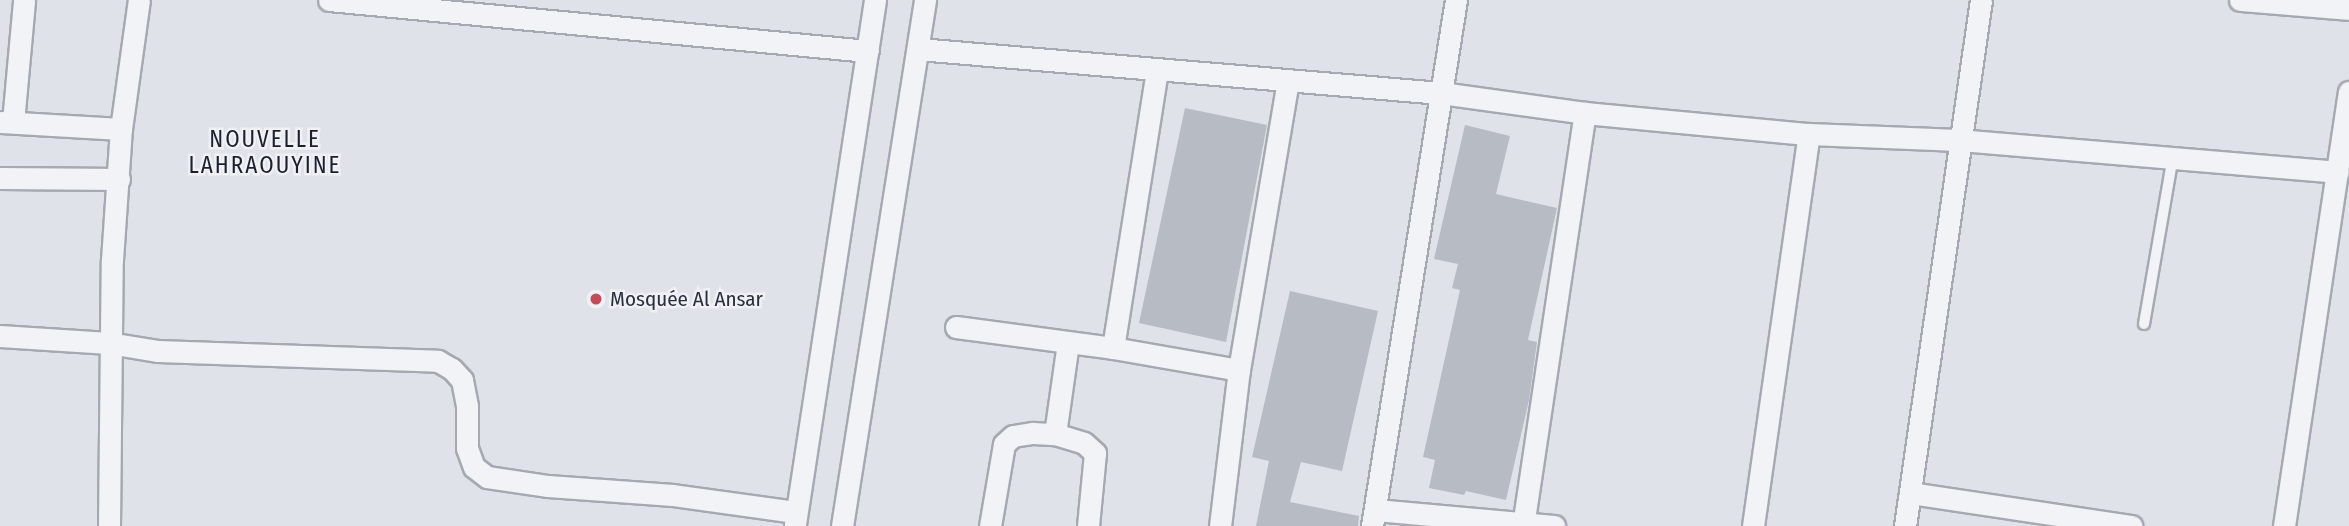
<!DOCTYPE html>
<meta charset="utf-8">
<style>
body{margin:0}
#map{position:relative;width:2349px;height:526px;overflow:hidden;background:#dfe2e8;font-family:"Fira Sans Condensed",sans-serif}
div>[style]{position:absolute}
.building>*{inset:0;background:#b7bbc4}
.roads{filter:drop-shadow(2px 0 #a5a9b2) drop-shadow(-2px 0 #a5a9b2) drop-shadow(0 2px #a5a9b2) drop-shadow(0 -2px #a5a9b2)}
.lane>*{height:10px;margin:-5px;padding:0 5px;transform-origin:5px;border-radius:5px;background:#f2f3f6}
.street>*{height:21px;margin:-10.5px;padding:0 10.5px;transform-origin:10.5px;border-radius:10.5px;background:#f2f3f6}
.dots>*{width:19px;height:19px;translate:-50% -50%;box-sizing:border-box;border:4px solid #eff1f5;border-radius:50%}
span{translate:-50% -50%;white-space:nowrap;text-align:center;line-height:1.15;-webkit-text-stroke:5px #eff1f5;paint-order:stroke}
.poi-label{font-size:21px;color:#29303e}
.left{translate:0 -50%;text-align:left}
.neighbourhood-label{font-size:23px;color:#1b212f;letter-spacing:2px}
</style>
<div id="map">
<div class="building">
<i style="clip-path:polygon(1185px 108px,1267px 125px,1226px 342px,1139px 323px)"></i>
<i style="clip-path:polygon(1465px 125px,1510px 136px,1496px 194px,1557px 208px,1528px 340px,1537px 342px,1529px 400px,1506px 500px,1466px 491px,1464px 495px,1429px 488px,1435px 460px,1423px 457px,1460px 290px,1452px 288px,1458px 264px,1434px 259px)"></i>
<i style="clip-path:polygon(1290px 291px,1378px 311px,1342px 471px,1301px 462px,1290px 502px,1359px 516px,1358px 526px,1256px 526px,1269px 461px,1252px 457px)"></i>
</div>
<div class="roads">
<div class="lane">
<i style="left:2144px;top:324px;width:170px;rotate:-80.2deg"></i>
</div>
<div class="street">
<i style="left:329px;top:0;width:541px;rotate:5.41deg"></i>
<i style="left:2240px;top:0;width:109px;rotate:4.7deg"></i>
<i style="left:918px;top:49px;width:525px;rotate:4.81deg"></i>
<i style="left:1441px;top:93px;width:145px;rotate:7.9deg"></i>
<i style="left:1585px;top:113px;width:225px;rotate:5.4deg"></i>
<i style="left:1809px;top:134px;width:150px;rotate:2.3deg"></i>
<i style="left:1959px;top:140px;width:380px;rotate:4.8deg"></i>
<i style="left:1px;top:122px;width:120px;rotate:3.3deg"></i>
<i style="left:13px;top:122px;width:122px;rotate:-84.8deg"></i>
<i style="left:0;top:178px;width:119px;rotate:0.5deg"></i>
<i style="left:956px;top:327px;width:158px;rotate:7.6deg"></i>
<i style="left:1113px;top:348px;width:128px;rotate:9.9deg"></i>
<i style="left:0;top:336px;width:109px;rotate:3.7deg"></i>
<i style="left:109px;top:343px;width:50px;rotate:9.3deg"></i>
<i style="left:158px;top:351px;width:280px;rotate:2deg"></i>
<i style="left:438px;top:361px;width:16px;rotate:30deg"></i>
<i style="left:452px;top:369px;width:15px;rotate:48deg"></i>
<i style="left:462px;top:380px;width:26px;rotate:79deg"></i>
<i style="left:467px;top:406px;width:42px;rotate:90deg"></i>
<i style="left:467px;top:448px;width:20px;rotate:70deg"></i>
<i style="left:474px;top:467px;width:16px;rotate:38deg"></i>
<i style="left:487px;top:477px;width:62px;rotate:8.4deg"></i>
<i style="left:548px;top:486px;width:125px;rotate:4.1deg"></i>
<i style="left:673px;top:495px;width:124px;rotate:7.9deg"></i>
<i style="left:1113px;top:348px;width:281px;rotate:-81deg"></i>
<i style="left:1055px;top:434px;width:92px;rotate:-81.9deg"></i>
<i style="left:1910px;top:493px;width:224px;rotate:8.5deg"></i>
<i style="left:1375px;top:510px;width:180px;rotate:5.1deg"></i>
<i style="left:795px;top:524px;width:530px;rotate:-81.32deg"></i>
<i style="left:109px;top:526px;width:266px;rotate:-89.4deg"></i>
<i style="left:112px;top:260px;width:131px;rotate:-86.1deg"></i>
<i style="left:121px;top:129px;width:130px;rotate:-82.1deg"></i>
<i style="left:842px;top:526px;width:533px;rotate:-81.03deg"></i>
<i style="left:990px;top:526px;width:83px;rotate:-80.3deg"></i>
<i style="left:1004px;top:444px;width:12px;rotate:-42deg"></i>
<i style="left:1013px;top:436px;width:20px;rotate:-9deg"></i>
<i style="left:1033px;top:433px;width:22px;rotate:3deg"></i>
<i style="left:1055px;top:434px;width:30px;rotate:17deg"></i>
<i style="left:1084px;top:443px;width:15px;rotate:42deg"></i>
<i style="left:1095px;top:453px;width:73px;rotate:95.5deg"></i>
<i style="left:1220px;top:526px;width:157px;rotate:-83.1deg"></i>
<i style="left:1239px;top:370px;width:293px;rotate:-80.4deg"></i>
<i style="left:1372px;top:526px;width:533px;rotate:-80.93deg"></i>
<i style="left:1523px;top:526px;width:418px;rotate:-81.5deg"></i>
<i style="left:1753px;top:526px;width:396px;rotate:-81.9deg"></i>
<i style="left:1905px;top:526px;width:531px;rotate:-81.78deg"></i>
<i style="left:2284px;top:526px;width:439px;rotate:-81.5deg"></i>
</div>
</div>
<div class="dots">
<i style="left:596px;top:299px;background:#c64b59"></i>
</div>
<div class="poi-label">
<span class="left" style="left:610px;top:299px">Mosquée Al Ansar</span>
</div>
<div class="neighbourhood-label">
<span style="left:265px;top:152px">NOUVELLE<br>LAHRAOUYINE</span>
</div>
</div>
